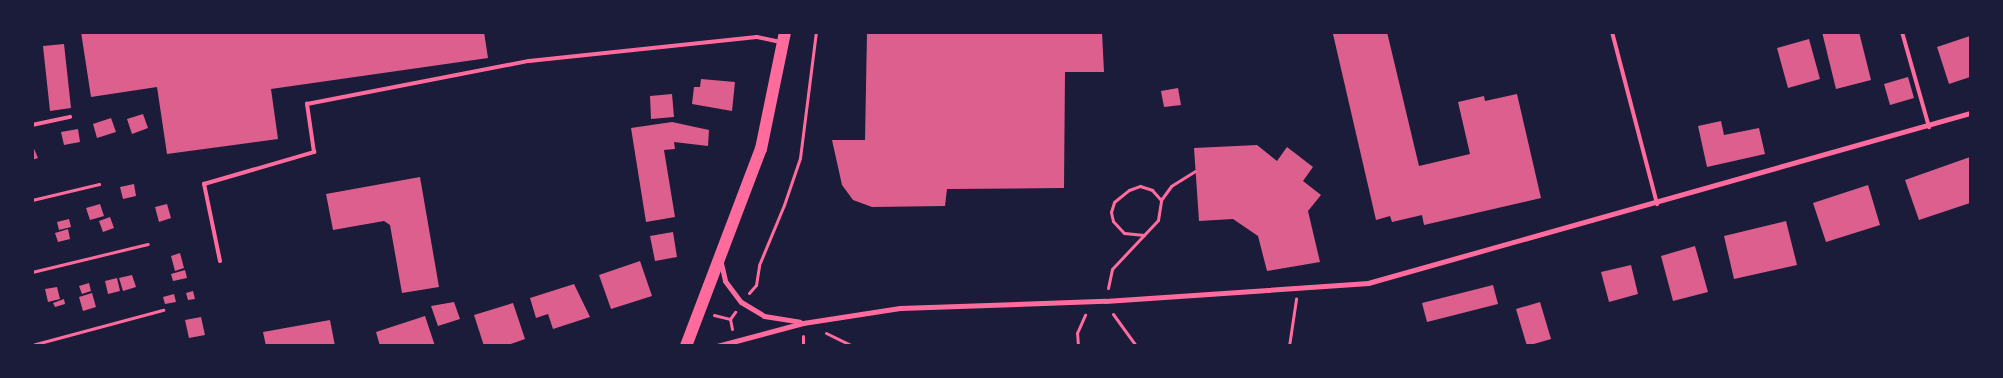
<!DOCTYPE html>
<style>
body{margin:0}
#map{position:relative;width:2003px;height:378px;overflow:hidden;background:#1b1b3a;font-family:Poppins,sans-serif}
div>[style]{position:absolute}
.building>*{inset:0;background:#dd5f8e}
.path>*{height:3px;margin:-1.5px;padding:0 1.5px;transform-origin:1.5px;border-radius:1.5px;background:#ff6b9d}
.service>*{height:4px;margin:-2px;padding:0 2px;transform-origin:2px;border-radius:2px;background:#ff6b9d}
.minor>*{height:5px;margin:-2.5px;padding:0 2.5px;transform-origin:2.5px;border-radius:2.5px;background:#ff6b9d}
.primary>*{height:12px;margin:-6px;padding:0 6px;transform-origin:6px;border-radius:6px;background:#ff6b9d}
span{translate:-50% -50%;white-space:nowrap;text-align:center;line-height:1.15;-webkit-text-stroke:4px #1b1b3a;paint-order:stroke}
.frame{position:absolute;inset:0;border:34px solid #1b1b3a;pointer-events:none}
</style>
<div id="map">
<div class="building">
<i style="clip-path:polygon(81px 32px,484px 32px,488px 58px,271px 89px,278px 139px,167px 154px,157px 87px,91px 97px)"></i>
<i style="clip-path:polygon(867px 32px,1102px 32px,1104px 72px,1065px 72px,1064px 188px,947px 189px,945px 206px,872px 207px,853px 200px,842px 185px,832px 140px,865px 140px)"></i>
<i style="clip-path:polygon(1387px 32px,1419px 166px,1470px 154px,1458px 102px,1484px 96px,1485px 101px,1517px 94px,1541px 198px,1424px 225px,1422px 215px,1392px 222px,1390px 216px,1376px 220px,1333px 34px)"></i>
<i style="clip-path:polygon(1822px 32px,1859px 32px,1871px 80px,1836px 89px)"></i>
<i style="clip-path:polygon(1970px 36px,1970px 77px,1949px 84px,1937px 47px)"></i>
<i style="clip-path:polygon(1809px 39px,1820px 79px,1788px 88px,1777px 48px)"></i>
<i style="clip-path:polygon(64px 44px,71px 108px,50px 111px,43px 46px)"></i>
<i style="clip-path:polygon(1908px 77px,1914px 98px,1890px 105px,1884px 84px)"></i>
<i style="clip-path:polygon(701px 79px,735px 82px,732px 111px,692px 104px,694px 87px,700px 87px)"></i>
<i style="clip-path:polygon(1178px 88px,1181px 105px,1164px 107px,1161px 91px)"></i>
<i style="clip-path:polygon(672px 94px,674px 117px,651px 119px,650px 96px)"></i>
<i style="clip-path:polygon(143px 114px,148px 128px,132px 134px,127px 119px)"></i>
<i style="clip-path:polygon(111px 118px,116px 132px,97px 138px,93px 124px)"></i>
<i style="clip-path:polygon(1721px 121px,1724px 135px,1759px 128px,1765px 154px,1707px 167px,1698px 126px)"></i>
<i style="clip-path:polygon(672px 122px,709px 130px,708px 146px,674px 142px,675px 149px,664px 150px,675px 217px,646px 222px,631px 128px)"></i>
<i style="clip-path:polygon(78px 129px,80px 142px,64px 145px,61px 132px)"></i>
<i style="clip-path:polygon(32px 144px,38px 158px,32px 160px)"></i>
<i style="clip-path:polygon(1257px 145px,1277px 161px,1287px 147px,1313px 167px,1303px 181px,1321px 195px,1308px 211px,1320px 262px,1267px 271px,1258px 236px,1233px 219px,1199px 221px,1194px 148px)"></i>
<i style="clip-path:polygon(1970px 157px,1970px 203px,1919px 220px,1905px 180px)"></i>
<i style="clip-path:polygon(420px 177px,439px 287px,402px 293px,390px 225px,384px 221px,333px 230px,326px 194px)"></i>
<i style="clip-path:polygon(134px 184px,136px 196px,123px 199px,120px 187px)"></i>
<i style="clip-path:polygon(1868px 185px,1880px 225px,1826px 242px,1813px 203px)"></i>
<i style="clip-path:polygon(100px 204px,104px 216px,90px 220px,86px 208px)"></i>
<i style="clip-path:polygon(167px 204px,171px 218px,159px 222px,155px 207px)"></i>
<i style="clip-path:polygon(110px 217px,114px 228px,103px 232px,99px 221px)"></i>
<i style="clip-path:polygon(69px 219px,71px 227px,59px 230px,57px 222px)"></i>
<i style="clip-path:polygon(1786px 221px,1797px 265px,1734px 279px,1724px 236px)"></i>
<i style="clip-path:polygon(68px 229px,70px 239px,58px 242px,55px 233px)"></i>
<i style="clip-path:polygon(673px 232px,677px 257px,655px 261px,650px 236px)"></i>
<i style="clip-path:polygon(1695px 246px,1708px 292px,1673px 301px,1661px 256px)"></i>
<i style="clip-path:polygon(180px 253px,184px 268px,175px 271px,171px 256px)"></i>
<i style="clip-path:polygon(640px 261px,652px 296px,611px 309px,599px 275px)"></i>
<i style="clip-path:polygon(1631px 265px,1638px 294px,1609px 302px,1601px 272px)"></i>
<i style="clip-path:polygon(185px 270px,187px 278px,173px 281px,171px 274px)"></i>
<i style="clip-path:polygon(132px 275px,136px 287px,123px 291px,119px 278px)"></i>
<i style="clip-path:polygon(117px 278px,120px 291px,108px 294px,105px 281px)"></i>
<i style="clip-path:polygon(89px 283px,91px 291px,82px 294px,79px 286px)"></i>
<i style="clip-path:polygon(574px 284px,590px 317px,553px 329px,548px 314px,536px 318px,530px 298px)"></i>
<i style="clip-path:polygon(1493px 285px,1498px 304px,1427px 322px,1422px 303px)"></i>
<i style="clip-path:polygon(57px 287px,60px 299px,48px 302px,45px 289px)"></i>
<i style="clip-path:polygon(193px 291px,195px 299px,188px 300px,186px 293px)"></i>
<i style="clip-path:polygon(92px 293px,96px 307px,83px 311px,79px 297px)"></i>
<i style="clip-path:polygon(174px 294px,176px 302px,165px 304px,163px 297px)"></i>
<i style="clip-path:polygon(64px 299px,65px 304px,55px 307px,53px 303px)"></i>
<i style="clip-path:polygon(454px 302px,460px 319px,438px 326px,431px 306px)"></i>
<i style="clip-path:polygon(1540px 302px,1551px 339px,1527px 346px,1516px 309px)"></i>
<i style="clip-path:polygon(513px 303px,525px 339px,505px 346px,484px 346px,474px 315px)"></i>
<i style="clip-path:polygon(425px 316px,435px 346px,380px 346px,376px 332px)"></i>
<i style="clip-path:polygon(201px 317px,205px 335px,189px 338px,185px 320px)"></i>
<i style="clip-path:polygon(330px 320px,335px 346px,266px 346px,263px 332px)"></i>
</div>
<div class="path">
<i style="left:32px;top:200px;width:69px;rotate:-13.4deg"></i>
<i style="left:1144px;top:235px;width:20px;rotate:-174deg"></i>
<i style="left:1124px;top:233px;width:16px;rotate:-133deg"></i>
<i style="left:1113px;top:221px;width:9px;rotate:-103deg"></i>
<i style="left:1111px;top:212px;width:10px;rotate:-73deg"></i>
<i style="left:1114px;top:202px;width:19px;rotate:-39deg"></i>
<i style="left:1129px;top:190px;width:12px;rotate:-20deg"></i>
<i style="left:1140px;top:186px;width:13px;rotate:18deg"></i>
<i style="left:1152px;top:190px;width:13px;rotate:48deg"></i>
<i style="left:32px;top:272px;width:119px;rotate:-13.6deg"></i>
<i style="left:1108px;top:288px;width:19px;rotate:-78deg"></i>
<i style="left:1112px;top:269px;width:67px;rotate:-46.8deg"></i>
<i style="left:1158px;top:220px;width:20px;rotate:-81deg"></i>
<i style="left:1161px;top:200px;width:17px;rotate:-54deg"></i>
<i style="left:1171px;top:186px;width:28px;rotate:-32deg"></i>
<i style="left:749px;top:293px;width:11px;rotate:-49deg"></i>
<i style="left:756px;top:285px;width:20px;rotate:-81deg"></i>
<i style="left:759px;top:265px;width:65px;rotate:-67.4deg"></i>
<i style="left:784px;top:205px;width:50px;rotate:-71.2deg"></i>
<i style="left:800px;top:158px;width:127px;rotate:-82.8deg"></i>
<i style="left:1113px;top:314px;width:39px;rotate:54deg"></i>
<i style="left:714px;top:315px;width:16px;rotate:14deg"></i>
<i style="left:732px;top:329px;width:10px;rotate:-101deg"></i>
<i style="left:730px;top:319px;width:9px;rotate:-54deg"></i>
<i style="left:826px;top:333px;width:30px;rotate:26deg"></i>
<i style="left:803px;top:336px;width:10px;rotate:90deg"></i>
<i style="left:32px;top:345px;width:136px;rotate:-15deg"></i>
<i style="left:1078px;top:346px;width:13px;rotate:-94deg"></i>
<i style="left:1077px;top:333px;width:20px;rotate:-66deg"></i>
<i style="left:1289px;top:346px;width:48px;rotate:-81.5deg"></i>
</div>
<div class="service">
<i style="left:1612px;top:32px;width:178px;rotate:75.3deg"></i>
<i style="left:1902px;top:32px;width:99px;rotate:74.1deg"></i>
<i style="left:32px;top:125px;width:39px;rotate:-12deg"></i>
<i style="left:220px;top:261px;width:79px;rotate:-101.7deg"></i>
<i style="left:204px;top:184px;width:115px;rotate:-16.2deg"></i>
<i style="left:314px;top:152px;width:49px;rotate:-98.3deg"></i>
<i style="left:307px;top:104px;width:226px;rotate:-11deg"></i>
<i style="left:529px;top:61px;width:229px;rotate:-6deg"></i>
<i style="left:757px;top:37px;width:25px;rotate:12deg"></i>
</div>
<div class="minor">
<i style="left:721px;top:263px;width:18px;rotate:77deg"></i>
<i style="left:725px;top:281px;width:26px;rotate:53deg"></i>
<i style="left:741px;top:302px;width:27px;rotate:31deg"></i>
<i style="left:764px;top:316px;width:36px;rotate:9deg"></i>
<i style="left:717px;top:346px;width:89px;rotate:-15deg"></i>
<i style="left:803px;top:323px;width:98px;rotate:-8.8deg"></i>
<i style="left:900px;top:308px;width:205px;rotate:-2deg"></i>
<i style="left:1105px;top:301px;width:264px;rotate:-3.9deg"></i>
<i style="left:1368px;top:283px;width:626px;rotate:-15.77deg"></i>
</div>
<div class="primary">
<i style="left:686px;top:346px;width:211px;rotate:-69.2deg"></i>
<i style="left:761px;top:149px;width:119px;rotate:-78.4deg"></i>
</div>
<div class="frame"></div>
</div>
